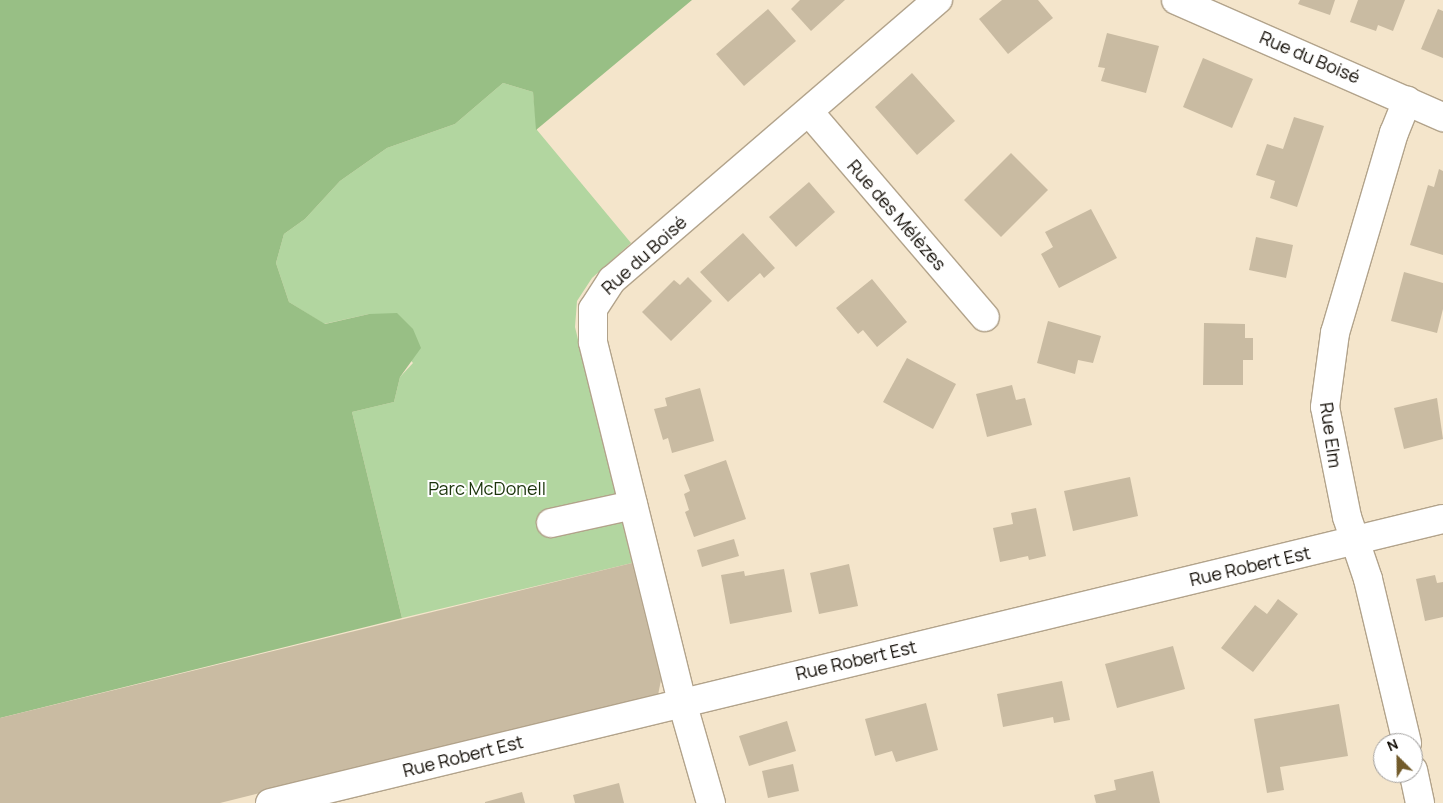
<!DOCTYPE html>
<meta charset="utf-8">
<style>
body{margin:0}
#map{position:relative;width:1443px;height:803px;overflow:hidden;background:#f4e5cb;font-family:Manrope,sans-serif}
div>[style]{position:absolute}
.green>*{inset:0;background:#b2d6a0}
.forest>*{inset:0;background:#98bf85}
.building>*{inset:0;background:#c9bba2}
.roads{filter:drop-shadow(1px 0 #b2a38b) drop-shadow(-1px 0 #b2a38b) drop-shadow(0 1px #b2a38b) drop-shadow(0 -1px #b2a38b)}
.minor>*{height:28px;margin:-14px;padding:0 14px;transform-origin:14px;border-radius:14px;background:#fff}
span{translate:-50% -50%;white-space:nowrap;text-align:center;line-height:1.15;-webkit-text-stroke:4px #fff;paint-order:stroke}
.street-label{font-size:18px;color:#100b04}
.park-label{font-size:18px;color:#1b340b}
.north{position:absolute;left:1373px;top:733px;width:50px;height:50px;box-sizing:border-box;background:#fff;border:1px solid #9f9d9b;border-radius:50%;rotate:337deg;font-size:14px;font-weight:700;line-height:20px;text-align:center;color:#100b04}
.north::after{content:'';display:block;margin:auto;width:18px;height:22px;background:#725b2b;clip-path:polygon(50% 0,100% 100%,50% 72%,0 100%)}
</style>
<div id="map">
<div class="green">
<i style="clip-path:polygon(503px 83px,533px 92px,537px 130px,631px 243px,592px 278px,577px 301px,575px 327px,632px 563px,402px 618px,352px 412px,394px 402px,400px 377px,413px 363px,369px 314px,324px 324px,289px 302px,276px 263px,284px 234px,305px 219px,340px 181px,387px 148px,455px 124px)"></i>
</div>
<div class="forest">
<i style="clip-path:polygon(0 0,692px 0,536px 130px,533px 92px,503px 83px,455px 124px,387px 148px,340px 181px,305px 219px,284px 234px,276px 263px,289px 302px,325px 324px,369px 314px,397px 313px,413px 329px,421px 348px,400px 377px,394px 402px,352px 412px,402px 618px,0 718px)"></i>
</div>
<div class="building">
<i style="clip-path:polygon(800px 0,845px 0,811px 31px,791px 9px)"></i>
<i style="clip-path:polygon(1002px 0,1038px 0,1053px 18px,1008px 54px,979px 19px)"></i>
<i style="clip-path:polygon(1300px 0,1335px 0,1330px 15px,1298px 4px)"></i>
<i style="clip-path:polygon(1358px 0,1405px 0,1393px 31px,1378px 25px,1376px 31px,1350px 22px)"></i>
<i style="clip-path:polygon(768px 9px,796px 41px,744px 86px,716px 54px)"></i>
<i style="clip-path:polygon(1438px 9px,1443px 11px,1443px 58px,1421px 49px)"></i>
<i style="clip-path:polygon(1107px 33px,1159px 46px,1146px 93px,1101px 81px,1105px 68px,1098px 67px)"></i>
<i style="clip-path:polygon(1203px 58px,1253px 79px,1232px 128px,1183px 107px)"></i>
<i style="clip-path:polygon(912px 73px,955px 121px,917px 155px,875px 107px)"></i>
<i style="clip-path:polygon(1294px 117px,1324px 126px,1297px 207px,1270px 198px,1275px 181px,1256px 175px,1267px 144px,1283px 149px)"></i>
<i style="clip-path:polygon(1011px 153px,1048px 190px,1001px 237px,964px 200px)"></i>
<i style="clip-path:polygon(1439px 169px,1443px 171px,1443px 255px,1410px 245px,1428px 185px,1434px 187px)"></i>
<i style="clip-path:polygon(809px 182px,835px 212px,796px 247px,769px 217px)"></i>
<i style="clip-path:polygon(1091px 209px,1117px 258px,1059px 288px,1041px 254px,1053px 247px,1045px 232px)"></i>
<i style="clip-path:polygon(743px 233px,775px 268px,764px 278px,760px 273px,728px 302px,700px 272px)"></i>
<i style="clip-path:polygon(1256px 237px,1293px 245px,1286px 278px,1249px 270px)"></i>
<i style="clip-path:polygon(1404px 272px,1443px 283px,1443px 309px,1437px 333px,1391px 321px)"></i>
<i style="clip-path:polygon(688px 277px,712px 301px,671px 341px,642px 312px,674px 280px,680px 285px)"></i>
<i style="clip-path:polygon(872px 279px,907px 322px,877px 347px,863px 330px,858px 334px,836px 308px)"></i>
<i style="clip-path:polygon(1048px 321px,1101px 336px,1093px 363px,1078px 360px,1075px 374px,1037px 363px)"></i>
<i style="clip-path:polygon(1204px 323px,1245px 324px,1245px 338px,1253px 338px,1253px 360px,1243px 360px,1243px 385px,1203px 385px)"></i>
<i style="clip-path:polygon(907px 358px,956px 384px,933px 429px,883px 402px)"></i>
<i style="clip-path:polygon(1012px 385px,1016px 400px,1025px 398px,1032px 425px,987px 437px,976px 394px)"></i>
<i style="clip-path:polygon(700px 388px,714px 441px,672px 453px,668px 438px,663px 440px,654px 409px,667px 406px,665px 398px)"></i>
<i style="clip-path:polygon(1437px 398px,1443px 439px,1404px 449px,1394px 408px)"></i>
<i style="clip-path:polygon(726px 460px,746px 519px,694px 537px,685px 512px,689px 510px,684px 494px,690px 491px,684px 475px)"></i>
<i style="clip-path:polygon(1130px 477px,1138px 516px,1073px 531px,1064px 491px)"></i>
<i style="clip-path:polygon(1036px 508px,1046px 556px,1029px 560px,1028px 556px,1000px 562px,993px 528px,1013px 524px,1011px 513px)"></i>
<i style="clip-path:polygon(734px 539px,739px 556px,702px 567px,697px 550px)"></i>
<i style="clip-path:polygon(632px 563px,661px 680px,658px 695px,220px 803px,0 803px,0 718px)"></i>
<i style="clip-path:polygon(849px 564px,858px 606px,819px 614px,810px 573px)"></i>
<i style="clip-path:polygon(784px 569px,792px 612px,730px 624px,721px 575px,744px 571px,745px 576px)"></i>
<i style="clip-path:polygon(1435px 575px,1437px 583px,1443px 582px,1443px 617px,1425px 621px,1416px 579px)"></i>
<i style="clip-path:polygon(1278px 599px,1298px 614px,1253px 672px,1221px 648px,1255px 605px,1267px 614px)"></i>
<i style="clip-path:polygon(1173px 646px,1185px 689px,1117px 708px,1105px 664px)"></i>
<i style="clip-path:polygon(1062px 681px,1070px 720px,1054px 723px,1053px 717px,1003px 727px,997px 694px)"></i>
<i style="clip-path:polygon(926px 703px,938px 750px,896px 762px,892px 751px,875px 756px,865px 719px)"></i>
<i style="clip-path:polygon(1339px 704px,1348px 756px,1280px 767px,1284px 790px,1267px 793px,1254px 719px)"></i>
<i style="clip-path:polygon(787px 721px,796px 751px,749px 766px,739px 736px)"></i>
<i style="clip-path:polygon(793px 764px,799px 791px,768px 798px,762px 771px)"></i>
<i style="clip-path:polygon(1153px 771px,1160px 803px,1096px 803px,1094px 795px,1116px 790px,1114px 780px)"></i>
<i style="clip-path:polygon(619px 783px,624px 803px,575px 803px,573px 795px)"></i>
<i style="clip-path:polygon(522px 792px,525px 803px,485px 803px,485px 802px)"></i>
</div>
<div class="roads">
<div class="minor">
<i style="left:1176px;top:0;width:292px;rotate:23.7deg"></i>
<i style="left:809px;top:112px;width:270px;rotate:49.4deg"></i>
<i style="left:551px;top:523px;width:84px;rotate:-12.4deg"></i>
<i style="left:1407px;top:743px;width:169px;rotate:-103.4deg"></i>
<i style="left:1368px;top:579px;width:65px;rotate:-108.7deg"></i>
<i style="left:1347px;top:517px;width:112px;rotate:-101.3deg"></i>
<i style="left:1325px;top:407px;width:75px;rotate:-82.3deg"></i>
<i style="left:1335px;top:333px;width:209px;rotate:-73.6deg"></i>
<i style="left:1394px;top:133px;width:35px;rotate:-68deg"></i>
<i style="left:1413px;top:770px;width:34px;rotate:78deg"></i>
<i style="left:270px;top:803px;width:1207px;rotate:-13.61deg"></i>
<i style="left:711px;top:803px;width:105px;rotate:-106deg"></i>
<i style="left:682px;top:702px;width:371px;rotate:-103.9deg"></i>
<i style="left:593px;top:342px;width:33px;rotate:-90deg"></i>
<i style="left:593px;top:309px;width:35px;rotate:-57deg"></i>
<i style="left:612px;top:280px;width:430px;rotate:-40.7deg"></i>
</div>
</div>
<div class="street-label">
<span style="left:1310px;top:57px;rotate:23deg">Rue du Boisé</span>
<span style="left:897px;top:215px;rotate:49deg">Rue des Mélèzes</span>
<span style="left:644px;top:255px;rotate:-42deg">Rue du Boisé</span>
<span style="left:1331px;top:435px;rotate:82deg">Rue Elm</span>
<span style="left:1250px;top:566px;rotate:-13deg">Rue Robert Est</span>
<span style="left:856px;top:660px;rotate:-13deg">Rue Robert Est</span>
<span style="left:463px;top:756px;rotate:-14deg">Rue Robert Est</span>
</div>
<div class="park-label">
<span style="left:487px;top:488px">Parc McDonell</span>
</div>
<div class="north">N</div>
</div>
